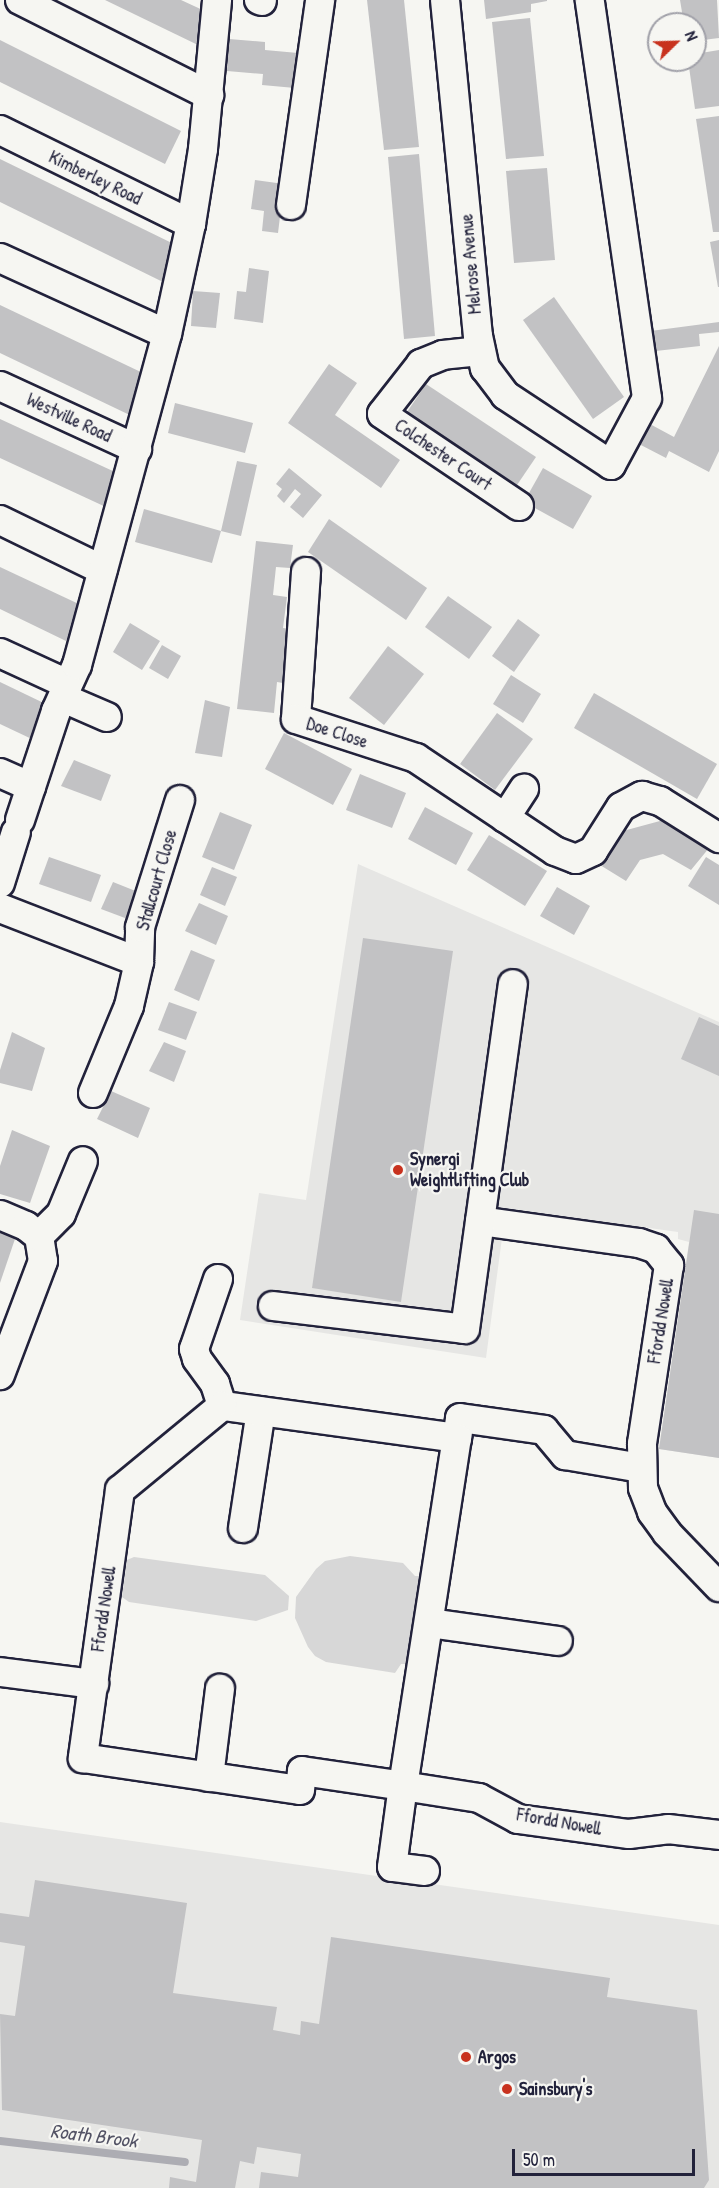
<!DOCTYPE html>
<style>
body{margin:0}
#map{position:relative;width:719px;height:2188px;overflow:hidden;background:#f6f6f2;font-family:"Patrick Hand",sans-serif}
div>[style]{position:absolute}
.built>*{inset:0;background:#e6e6e4}
.green>*{inset:0;background:#d7d7d7}
.stream>*{height:8px;margin:-4px;padding:0 4px;transform-origin:4px;border-radius:4px;background:#adadb3}
.building>*{inset:0;background:#c2c2c4}
.roads{filter:drop-shadow(2px 0 #22223b) drop-shadow(-2px 0 #22223b) drop-shadow(0 2px #22223b) drop-shadow(0 -2px #22223b)}
.minor>*{height:28px;margin:-14px;padding:0 14px;transform-origin:14px;border-radius:14px;background:#f6f6f2}
.dots>*{width:16px;height:16px;translate:-50% -50%;box-sizing:border-box;border:3px solid #f6f6f2;border-radius:50%}
span{translate:-50% -50%;white-space:nowrap;text-align:center;line-height:1.15;-webkit-text-stroke:4.5px #f6f6f2;paint-order:stroke}
.street-label{font-size:18px;color:#22223b}
.poi-label{font-size:18px;color:#22223b;font-weight:700}
.left{translate:0 -50%;text-align:left}
.water-label{font-size:20px;color:#535365;font-style:italic}
.north{position:absolute;left:647px;top:12px;width:60px;height:60px;box-sizing:border-box;background:#f6f6f2;border:2px solid #a1a1a9;border-radius:50%;rotate:67deg;font-size:16px;font-weight:700;line-height:24px;text-align:center;color:#22223b}
.north::after{content:'';display:block;margin:auto;width:21px;height:27px;background:#c8321e;clip-path:polygon(50% 0,100% 100%,50% 72%,0 100%)}
.scale{position:absolute;left:512px;top:2149px;width:183px;height:27px;box-sizing:border-box;border:3px solid #22223b;border-top:0;padding-left:8px;font-size:18px;line-height:21px;white-space:nowrap;color:#22223b;-webkit-text-stroke:4px #f6f6f2;paint-order:stroke}
</style>
<div id="map">
<div class="built">
<i style="clip-path:polygon(358px 864px,719px 1022px,719px 1458px,659px 1449px,689px 1242px,678px 1239px,678px 1232px,513px 1209px,510px 1238px,502px 1238px,486px 1358px,240px 1320px,259px 1193px,306px 1200px)"></i>
<i style="clip-path:polygon(0 1822px,719px 1925px,719px 2188px,0 2188px)"></i>
</div>
<div class="green">
<i style="clip-path:polygon(350px 1556px,403px 1563px,415px 1576px,423px 1576px,413px 1664px,401px 1664px,395px 1673px,326px 1662px,315px 1656px,308px 1647px,295px 1618px,296px 1597px,316px 1569px,325px 1561px)"></i>
<i style="clip-path:polygon(134px 1557px,265px 1575px,289px 1596px,288px 1610px,256px 1621px,129px 1602px,122px 1597px,127px 1560px)"></i>
</div>
<div class="stream">
<i style="left:0;top:2141px;width:186px;rotate:6.5deg"></i>
</div>
<div class="building">
<i style="clip-path:polygon(105px 0,181px 0,207px 12px,200px 46px)"></i>
<i style="clip-path:polygon(367px 0,404px 0,419px 147px,384px 150px)"></i>
<i style="clip-path:polygon(484px 0,547px 0,547px 1px,531px 4px,531px 12px,486px 19px)"></i>
<i style="clip-path:polygon(680px 0,717px 0,719px 38px,695px 41px,695px 24px,684px 24px)"></i>
<i style="clip-path:polygon(530px 18px,544px 156px,506px 159px,492px 22px)"></i>
<i style="clip-path:polygon(229px 39px,265px 42px,265px 50px,298px 53px,295px 88px,262px 85px,263px 74px,227px 71px)"></i>
<i style="clip-path:polygon(0 40px,181px 131px,165px 164px,0 82px)"></i>
<i style="clip-path:polygon(719px 50px,719px 106px,695px 109px,688px 60px,695px 60px,695px 54px)"></i>
<i style="clip-path:polygon(719px 116px,719px 232px,713px 232px,696px 119px)"></i>
<i style="clip-path:polygon(419px 154px,435px 336px,404px 339px,388px 157px)"></i>
<i style="clip-path:polygon(0 159px,180px 247px,163px 282px,0 202px)"></i>
<i style="clip-path:polygon(547px 168px,555px 260px,514px 263px,506px 171px)"></i>
<i style="clip-path:polygon(255px 180px,284px 184px,278px 233px,262px 231px,264px 211px,251px 209px)"></i>
<i style="clip-path:polygon(719px 240px,719px 287px,718px 287px,710px 242px)"></i>
<i style="clip-path:polygon(249px 268px,269px 271px,263px 323px,234px 319px,237px 291px,246px 292px)"></i>
<i style="clip-path:polygon(193px 291px,220px 293px,216px 328px,191px 326px)"></i>
<i style="clip-path:polygon(554px 297px,624px 397px,593px 419px,523px 320px)"></i>
<i style="clip-path:polygon(0 305px,145px 374px,136px 418px,0 353px)"></i>
<i style="clip-path:polygon(719px 322px,719px 332px,699px 334px,700px 346px,647px 352px,643px 332px)"></i>
<i style="clip-path:polygon(719px 346px,719px 451px,709px 472px,669px 451px,666px 458px,637px 443px,648px 423px,674px 437px)"></i>
<i style="clip-path:polygon(329px 364px,357px 383px,335px 415px,400px 460px,381px 488px,288px 423px)"></i>
<i style="clip-path:polygon(426px 384px,536px 457px,517px 485px,407px 412px)"></i>
<i style="clip-path:polygon(175px 403px,253px 423px,245px 453px,168px 433px)"></i>
<i style="clip-path:polygon(0 419px,115px 472px,108px 508px,0 458px)"></i>
<i style="clip-path:polygon(237px 461px,257px 465px,241px 536px,221px 531px,212px 563px,135px 542px,144px 509px,221px 531px)"></i>
<i style="clip-path:polygon(289px 468px,322px 495px,303px 518px,290px 507px,301px 494px,295px 489px,284px 503px,277px 496px,282px 489px,276px 484px)"></i>
<i style="clip-path:polygon(543px 468px,592px 496px,573px 529px,524px 502px)"></i>
<i style="clip-path:polygon(329px 519px,427px 588px,406px 620px,308px 552px)"></i>
<i style="clip-path:polygon(256px 541px,293px 545px,290px 568px,276px 567px,273px 595px,287px 597px,283px 628px,290px 629px,283px 683px,277px 682px,274px 713px,237px 709px)"></i>
<i style="clip-path:polygon(0 567px,83px 606px,66px 641px,0 609px)"></i>
<i style="clip-path:polygon(448px 596px,492px 627px,469px 659px,425px 627px)"></i>
<i style="clip-path:polygon(518px 619px,540px 635px,514px 672px,492px 656px)"></i>
<i style="clip-path:polygon(130px 623px,160px 641px,142px 670px,113px 652px)"></i>
<i style="clip-path:polygon(162px 645px,181px 656px,168px 679px,149px 668px)"></i>
<i style="clip-path:polygon(388px 646px,424px 674px,384px 725px,349px 698px)"></i>
<i style="clip-path:polygon(511px 675px,541px 694px,523px 723px,493px 704px)"></i>
<i style="clip-path:polygon(0 682px,52px 707px,36px 741px,0 724px)"></i>
<i style="clip-path:polygon(594px 693px,717px 764px,697px 799px,574px 728px)"></i>
<i style="clip-path:polygon(205px 700px,230px 707px,222px 757px,195px 753px)"></i>
<i style="clip-path:polygon(497px 713px,533px 739px,495px 790px,460px 764px)"></i>
<i style="clip-path:polygon(284px 733px,352px 769px,333px 805px,265px 769px)"></i>
<i style="clip-path:polygon(74px 760px,111px 775px,101px 801px,61px 786px)"></i>
<i style="clip-path:polygon(360px 774px,406px 793px,392px 828px,346px 810px)"></i>
<i style="clip-path:polygon(425px 807px,473px 833px,456px 865px,408px 839px)"></i>
<i style="clip-path:polygon(220px 812px,252px 825px,234px 870px,202px 857px)"></i>
<i style="clip-path:polygon(671px 818px,709px 848px,691px 870px,663px 854px,640px 860px,626px 881px,600px 865px,623px 831px)"></i>
<i style="clip-path:polygon(489px 835px,547px 871px,525px 906px,467px 870px)"></i>
<i style="clip-path:polygon(49px 857px,101px 875px,91px 902px,39px 884px)"></i>
<i style="clip-path:polygon(706px 857px,719px 865px,719px 905px,688px 886px)"></i>
<i style="clip-path:polygon(212px 867px,237px 877px,225px 906px,200px 895px)"></i>
<i style="clip-path:polygon(113px 882px,143px 894px,133px 921px,101px 909px)"></i>
<i style="clip-path:polygon(557px 887px,590px 906px,574px 935px,540px 916px)"></i>
<i style="clip-path:polygon(199px 903px,228px 916px,216px 945px,185px 931px)"></i>
<i style="clip-path:polygon(363px 938px,453px 951px,401px 1302px,312px 1288px)"></i>
<i style="clip-path:polygon(191px 950px,215px 960px,199px 1001px,174px 990px)"></i>
<i style="clip-path:polygon(169px 1002px,197px 1012px,186px 1040px,158px 1030px)"></i>
<i style="clip-path:polygon(699px 1017px,719px 1026px,719px 1076px,681px 1059px)"></i>
<i style="clip-path:polygon(12px 1032px,45px 1048px,32px 1091px,0 1083px,0 1070px)"></i>
<i style="clip-path:polygon(164px 1042px,186px 1051px,174px 1082px,149px 1071px)"></i>
<i style="clip-path:polygon(111px 1091px,150px 1108px,138px 1138px,97px 1119px)"></i>
<i style="clip-path:polygon(12px 1130px,50px 1146px,30px 1203px,0 1194px,0 1166px)"></i>
<i style="clip-path:polygon(694px 1210px,719px 1214px,719px 1458px,659px 1449px)"></i>
<i style="clip-path:polygon(0 1230px,16px 1236px,0 1283px)"></i>
<i style="clip-path:polygon(35px 1880px,187px 1903px,173px 1993px,277px 2007px,273px 2030px,300px 2035px,301px 2021px,319px 2024px,331px 1937px,610px 1978px,607px 1997px,697px 2010px,709px 2180px,704px 2188px,259px 2188px,261px 2172px,298px 2177px,301px 2154px,257px 2147px,254px 2164px,240px 2161px,235px 2188px,169px 2188px,170px 2177px,196px 2182px,202px 2140px,2px 2110px,0 2014px,15px 2016px,25px 1946px,0 1942px,0 1913px,29px 1917px)"></i>
</div>
<div class="roads">
<div class="minor">
<i style="left:20px;top:0;width:212px;rotate:26.7deg"></i>
<i style="left:259px;top:0;width:3px;rotate:18deg"></i>
<i style="left:445px;top:0;width:338px;rotate:84.4deg"></i>
<i style="left:478px;top:336px;width:33px;rotate:78deg"></i>
<i style="left:485px;top:368px;width:34px;rotate:53deg"></i>
<i style="left:505px;top:395px;width:127px;rotate:33.4deg"></i>
<i style="left:611px;top:465px;width:76px;rotate:-61.8deg"></i>
<i style="left:647px;top:398px;width:402px;rotate:-98.2deg"></i>
<i style="left:0;top:130px;width:213px;rotate:26.2deg"></i>
<i style="left:291px;top:205px;width:207px;rotate:-81.9deg"></i>
<i style="left:0;top:258px;width:183px;rotate:24.5deg"></i>
<i style="left:480px;top:351px;width:37px;rotate:174deg"></i>
<i style="left:443px;top:355px;width:24px;rotate:158deg"></i>
<i style="left:421px;top:364px;width:63px;rotate:128deg"></i>
<i style="left:382px;top:414px;width:165px;rotate:33.9deg"></i>
<i style="left:0;top:386px;width:151px;rotate:24.7deg"></i>
<i style="left:0;top:520px;width:114px;rotate:25.9deg"></i>
<i style="left:306px;top:572px;width:147px;rotate:93.9deg"></i>
<i style="left:296px;top:719px;width:126px;rotate:18deg"></i>
<i style="left:416px;top:758px;width:167px;rotate:33.8deg"></i>
<i style="left:555px;top:851px;width:22px;rotate:21deg"></i>
<i style="left:576px;top:859px;width:19px;rotate:-25deg"></i>
<i style="left:593px;top:851px;width:52px;rotate:-57.5deg"></i>
<i style="left:621px;top:807px;width:24px;rotate:-28deg"></i>
<i style="left:642px;top:796px;width:19px;rotate:16deg"></i>
<i style="left:660px;top:801px;width:70px;rotate:32.1deg"></i>
<i style="left:0;top:653px;width:67px;rotate:24.7deg"></i>
<i style="left:61px;top:681px;width:22px;rotate:66deg"></i>
<i style="left:70px;top:701px;width:40px;rotate:23.4deg"></i>
<i style="left:0;top:773px;width:34px;rotate:24deg"></i>
<i style="left:505px;top:818px;width:35px;rotate:-57deg"></i>
<i style="left:20px;top:820px;width:115px;rotate:-71.7deg"></i>
<i style="left:56px;top:711px;width:51px;rotate:-65.5deg"></i>
<i style="left:77px;top:665px;width:343px;rotate:-74.8deg"></i>
<i style="left:167px;top:334px;width:113px;rotate:-77.7deg"></i>
<i style="left:191px;top:224px;width:76px;rotate:-80.9deg"></i>
<i style="left:203px;top:149px;width:150px;rotate:-84.6deg"></i>
<i style="left:0;top:883px;width:53px;rotate:-72.6deg"></i>
<i style="left:0;top:908px;width:149px;rotate:21.2deg"></i>
<i style="left:93px;top:1093px;width:94px;rotate:-67.5deg"></i>
<i style="left:129px;top:1006px;width:45px;rotate:-77.2deg"></i>
<i style="left:139px;top:962px;width:35px;rotate:-88deg"></i>
<i style="left:140px;top:927px;width:133px;rotate:-72.5deg"></i>
<i style="left:0;top:1215px;width:28px;rotate:23deg"></i>
<i style="left:26px;top:1226px;width:16px;rotate:38deg"></i>
<i style="left:39px;top:1236px;width:25px;rotate:81deg"></i>
<i style="left:43px;top:1261px;width:122px;rotate:110.7deg"></i>
<i style="left:480px;top:1221px;width:161px;rotate:7.9deg"></i>
<i style="left:639px;top:1243px;width:18px;rotate:19deg"></i>
<i style="left:656px;top:1249px;width:21px;rotate:51deg"></i>
<i style="left:669px;top:1265px;width:181px;rotate:98.6deg"></i>
<i style="left:642px;top:1444px;width:44px;rotate:88.7deg"></i>
<i style="left:643px;top:1488px;width:26px;rotate:69deg"></i>
<i style="left:652px;top:1512px;width:26px;rotate:54deg"></i>
<i style="left:667px;top:1533px;width:75px;rotate:46.1deg"></i>
<i style="left:39px;top:1236px;width:31px;rotate:-45deg"></i>
<i style="left:61px;top:1214px;width:57px;rotate:-67.5deg"></i>
<i style="left:218px;top:1279px;width:74px;rotate:108.9deg"></i>
<i style="left:194px;top:1349px;width:10px;rotate:73deg"></i>
<i style="left:197px;top:1359px;width:31px;rotate:54deg"></i>
<i style="left:215px;top:1384px;width:23px;rotate:72deg"></i>
<i style="left:273px;top:1306px;width:193px;rotate:6.8deg"></i>
<i style="left:465px;top:1329px;width:348px;rotate:-82.1deg"></i>
<i style="left:457px;top:1438px;width:20px;rotate:-81deg"></i>
<i style="left:460px;top:1418px;width:85px;rotate:8.1deg"></i>
<i style="left:544px;top:1430px;width:33px;rotate:50deg"></i>
<i style="left:565px;top:1455px;width:77px;rotate:9.7deg"></i>
<i style="left:243px;top:1528px;width:118px;rotate:-81.3deg"></i>
<i style="left:430px;top:1623px;width:129px;rotate:8deg"></i>
<i style="left:0;top:1672px;width:95px;rotate:7.3deg"></i>
<i style="left:209px;top:1777px;width:89px;rotate:-82.9deg"></i>
<i style="left:425px;top:1871px;width:33px;rotate:-173deg"></i>
<i style="left:392px;top:1867px;width:82px;rotate:-82.3deg"></i>
<i style="left:403px;top:1786px;width:352px;rotate:-81.2deg"></i>
<i style="left:457px;top:1438px;width:237px;rotate:-172.2deg"></i>
<i style="left:222px;top:1406px;width:132px;rotate:140.5deg"></i>
<i style="left:120px;top:1490px;width:271px;rotate:97.9deg"></i>
<i style="left:83px;top:1758px;width:219px;rotate:8.4deg"></i>
<i style="left:300px;top:1790px;width:19px;rotate:-84deg"></i>
<i style="left:302px;top:1771px;width:102px;rotate:8.4deg"></i>
<i style="left:403px;top:1786px;width:77px;rotate:9deg"></i>
<i style="left:479px;top:1798px;width:44px;rotate:28.3deg"></i>
<i style="left:518px;top:1819px;width:112px;rotate:7.7deg"></i>
<i style="left:629px;top:1834px;width:39px;rotate:-7deg"></i>
<i style="left:668px;top:1829px;width:51px;rotate:6.7deg"></i>
</div>
</div>
<div class="dots">
<i style="left:398px;top:1170px;background:#c8321e"></i>
<i style="left:466px;top:2057px;background:#c8321e"></i>
<i style="left:507px;top:2089px;background:#c8321e"></i>
</div>
<div class="street-label">
<span style="left:95px;top:178px;rotate:26deg">Kimberley Road</span>
<span style="left:471px;top:264px;rotate:-95deg">Melrose Avenue</span>
<span style="left:69px;top:418px;rotate:25deg">Westville Road</span>
<span style="left:443px;top:455px;rotate:34deg">Colchester Court</span>
<span style="left:337px;top:733px;rotate:18deg">Doe Close</span>
<span style="left:157px;top:880px;rotate:-74deg">Stallcourt Close</span>
<span style="left:661px;top:1321px;rotate:-81deg">Ffordd Nowell</span>
<span style="left:104px;top:1609px;rotate:-82deg">Ffordd Nowell</span>
<span style="left:559px;top:1822px;rotate:10deg">Ffordd Nowell</span>
</div>
<div class="poi-label">
<span class="left" style="left:410px;top:1170px">Synergi<br>Weightlifting Club</span>
<span class="left" style="left:478px;top:2057px">Argos</span>
<span class="left" style="left:519px;top:2089px">Sainsbury's</span>
</div>
<div class="water-label">
<span style="left:94px;top:2135px;rotate:7deg">Roath Brook</span>
</div>
<div class="north">N</div>
<div class="scale">50 m</div>
</div>
